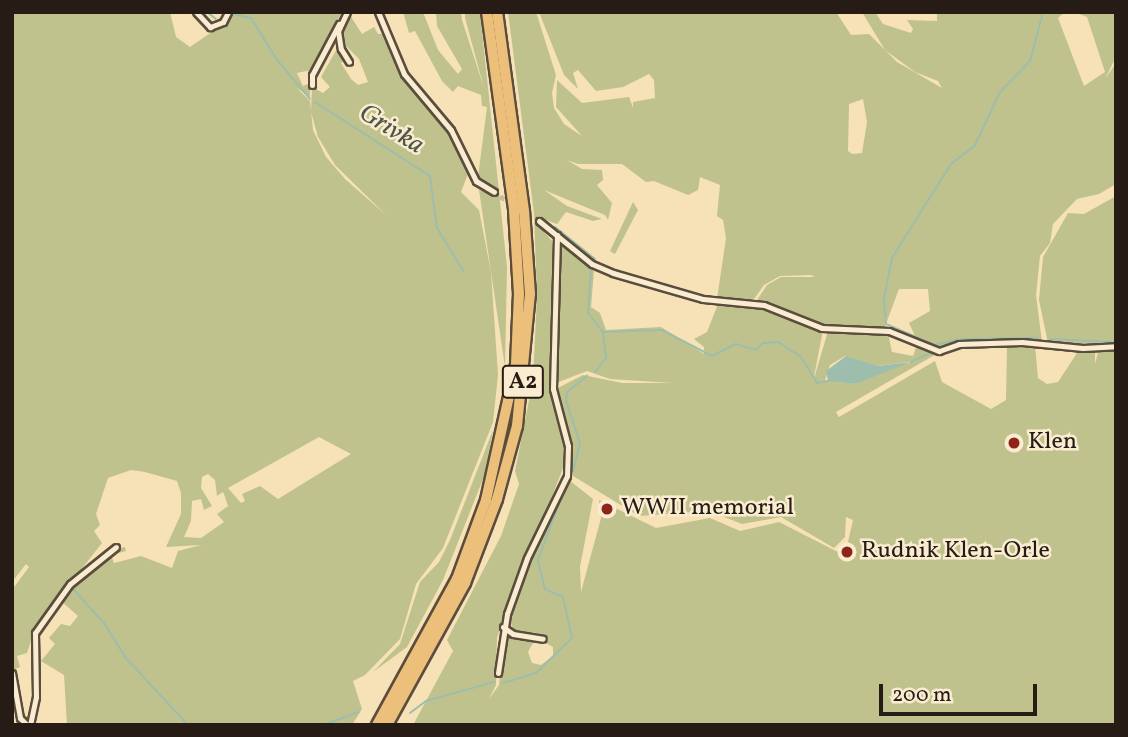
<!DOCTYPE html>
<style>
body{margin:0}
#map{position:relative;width:1128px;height:737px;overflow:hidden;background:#f7e1b6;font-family:Vollkorn,serif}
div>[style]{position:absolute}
.green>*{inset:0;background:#bfc28c}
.water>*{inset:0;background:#9dbeac}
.stream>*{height:2px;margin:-1px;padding:0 1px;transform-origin:1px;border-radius:1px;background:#9dbeac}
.minor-tunnel>*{height:5px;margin-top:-2.5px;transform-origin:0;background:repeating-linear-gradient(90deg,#cdba96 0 5px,transparent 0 7.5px)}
.roads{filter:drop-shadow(2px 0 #5b4d3d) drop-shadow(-2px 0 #5b4d3d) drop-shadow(0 2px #5b4d3d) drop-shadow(0 -2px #5b4d3d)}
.minor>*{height:5px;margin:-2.5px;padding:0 2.5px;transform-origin:2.5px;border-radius:2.5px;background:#faecd0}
.motorway>*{height:10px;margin:-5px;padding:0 5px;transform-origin:5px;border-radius:5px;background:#ecc07b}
.dots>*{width:19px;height:19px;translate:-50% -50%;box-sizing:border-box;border:4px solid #faecd0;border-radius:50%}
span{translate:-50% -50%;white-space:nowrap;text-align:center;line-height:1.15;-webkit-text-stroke:5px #faecd0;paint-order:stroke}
.shield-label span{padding:2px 5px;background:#faecd0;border:2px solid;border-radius:5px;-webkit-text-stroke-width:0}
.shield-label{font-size:23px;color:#271c15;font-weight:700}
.poi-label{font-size:24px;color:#271c15}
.left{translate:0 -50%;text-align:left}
.water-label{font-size:26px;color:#50554a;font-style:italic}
.frame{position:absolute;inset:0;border:14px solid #271c15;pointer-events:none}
.scale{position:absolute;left:879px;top:684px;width:158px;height:32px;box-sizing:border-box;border:4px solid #271c15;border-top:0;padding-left:9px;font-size:21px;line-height:24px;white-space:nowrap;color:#271c15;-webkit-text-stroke:5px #faecd0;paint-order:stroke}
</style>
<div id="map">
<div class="green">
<i style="clip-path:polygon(evenodd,12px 12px,170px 12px,176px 37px,190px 47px,222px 25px,230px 12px,342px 12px,311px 70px,297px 73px,303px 86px,310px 83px,310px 97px,297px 88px,310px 101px,313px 130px,326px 157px,345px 179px,386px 215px,335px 165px,318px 137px,311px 112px,312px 87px,323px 93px,330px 87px,321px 77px,338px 47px,344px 60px,341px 63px,351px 79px,358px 85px,368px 82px,359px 59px,339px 39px,338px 28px,348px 12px,362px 34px,374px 27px,378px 34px,386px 34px,400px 73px,452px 136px,468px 174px,461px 192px,479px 210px,491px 272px,498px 375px,493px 422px,443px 548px,416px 584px,400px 639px,365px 675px,353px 681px,362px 709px,352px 725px,67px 725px,64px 675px,41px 661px,55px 644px,49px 638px,61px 624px,70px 626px,78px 616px,60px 600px,70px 585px,116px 549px,125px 547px,126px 551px,111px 555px,114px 563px,141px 556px,172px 568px,178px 551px,201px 545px,166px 547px,181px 514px,181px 493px,177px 481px,145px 472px,131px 470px,108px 478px,96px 514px,100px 525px,94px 531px,102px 543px,35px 628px,27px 653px,17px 656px,20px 667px,13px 670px,12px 590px,29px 567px,26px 564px,12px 582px,12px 12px,319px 437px,351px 454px,278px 499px,260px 486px,242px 494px,245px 501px,241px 503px,228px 488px,319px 437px,12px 12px,208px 474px,215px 480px,217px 496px,223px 492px,225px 497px,228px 506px,217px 514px,224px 522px,201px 538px,184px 537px,191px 521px,192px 501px,201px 499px,204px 510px,212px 506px,201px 488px,202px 477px,208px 474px)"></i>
<i style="clip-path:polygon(403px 12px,423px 12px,438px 50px,458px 74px,462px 69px,437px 26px,436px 13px,461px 12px,462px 20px,484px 88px,465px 18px,465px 12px,480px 12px,507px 267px,505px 367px,479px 190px,492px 194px,495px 188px,478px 177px,487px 107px,482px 106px,481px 95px,458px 86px,453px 92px,442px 81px,415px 31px,409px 33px)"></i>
<i style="clip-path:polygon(evenodd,508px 12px,536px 12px,556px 75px,552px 93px,554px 108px,564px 124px,582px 136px,556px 107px,557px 80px,582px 103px,629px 97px,633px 108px,633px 102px,655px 98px,654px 80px,649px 74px,623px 87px,596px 91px,578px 70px,573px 73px,578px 89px,564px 75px,539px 12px,836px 12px,851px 35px,869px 34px,897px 62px,942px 88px,938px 81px,915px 72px,885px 50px,862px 12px,875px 12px,883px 24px,911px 33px,913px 29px,907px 20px,937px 21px,937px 12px,920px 12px,1065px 12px,1058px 18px,1084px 86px,1105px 72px,1087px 17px,1074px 12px,1116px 12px,1116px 57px,1105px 79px,1116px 63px,1116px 184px,1099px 194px,1077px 199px,1053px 224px,1050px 243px,1040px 256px,1036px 295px,1042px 342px,958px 342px,941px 349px,917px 340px,909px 323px,930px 311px,928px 289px,899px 289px,884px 329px,817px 325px,757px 300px,767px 285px,781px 277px,815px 277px,811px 275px,780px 276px,764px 285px,754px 299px,717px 299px,726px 238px,723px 220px,717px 216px,720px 185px,700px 177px,698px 190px,688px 195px,654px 181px,646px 182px,622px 164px,578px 164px,567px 160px,582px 169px,602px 170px,603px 180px,597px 185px,612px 203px,608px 220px,605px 215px,544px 190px,567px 206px,602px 219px,593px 221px,566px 212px,557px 224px,541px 218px,536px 223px,552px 241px,552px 393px,564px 439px,565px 463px,497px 637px,496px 685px,489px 699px,499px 685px,503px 635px,530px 638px,534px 641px,528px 652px,532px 663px,541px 665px,553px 656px,553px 647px,536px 637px,538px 633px,515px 631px,508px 618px,524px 570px,569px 480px,593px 499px,580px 567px,581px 592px,601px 518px,599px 500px,656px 528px,710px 518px,740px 531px,779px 522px,836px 551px,847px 554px,853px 545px,848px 542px,853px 520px,846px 517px,845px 537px,834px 548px,781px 517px,742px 524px,709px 511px,639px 516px,573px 476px,556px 389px,583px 375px,622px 383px,672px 383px,610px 379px,587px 371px,556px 383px,560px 242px,594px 271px,591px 307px,600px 313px,606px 330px,661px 327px,704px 354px,704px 347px,694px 339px,707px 332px,718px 304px,761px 306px,823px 330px,813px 382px,828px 331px,888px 333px,892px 352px,913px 356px,917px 345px,938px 353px,836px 412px,839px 417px,935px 361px,942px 382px,991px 409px,1006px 400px,1007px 345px,1035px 346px,1038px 378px,1047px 384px,1058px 382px,1079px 350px,1095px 349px,1095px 364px,1099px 349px,1116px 348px,1116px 725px,413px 725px,453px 651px,447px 640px,501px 536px,519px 484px,515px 471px,533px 380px,537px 296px,534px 213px,508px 12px,863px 99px,867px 122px,862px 153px,852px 154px,848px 151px,849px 104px,863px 99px,508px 12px,845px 356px,877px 366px,916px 361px,874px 373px,855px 384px,825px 380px,830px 365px,845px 356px)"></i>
<i style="clip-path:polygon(1116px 196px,1116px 344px,1048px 343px,1039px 300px,1043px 257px,1068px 213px,1084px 214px)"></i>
<i style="clip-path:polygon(633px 202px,638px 210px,615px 254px,610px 251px)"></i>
<i style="clip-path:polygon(493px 430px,485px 474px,443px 580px,407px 647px,373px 672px,400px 644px,420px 582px,439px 562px,450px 540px)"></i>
</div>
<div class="water">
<i style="clip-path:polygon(846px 356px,878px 366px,911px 362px,855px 384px,828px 381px,826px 371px)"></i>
</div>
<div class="stream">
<i style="left:207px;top:12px;width:11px;rotate:38deg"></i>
<i style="left:233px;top:14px;width:18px;rotate:13deg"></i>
<i style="left:251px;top:18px;width:49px;rotate:58.2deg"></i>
<i style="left:277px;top:60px;width:51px;rotate:49.8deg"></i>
<i style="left:315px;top:102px;width:137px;rotate:32.8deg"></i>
<i style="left:430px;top:176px;width:52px;rotate:82.3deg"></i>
<i style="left:437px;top:228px;width:52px;rotate:58.5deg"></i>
<i style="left:555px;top:227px;width:51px;rotate:38.7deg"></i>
<i style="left:591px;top:269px;width:44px;rotate:93.9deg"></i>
<i style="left:588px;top:313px;width:24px;rotate:52deg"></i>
<i style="left:603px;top:332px;width:59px;rotate:-1.9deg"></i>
<i style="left:662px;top:330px;width:56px;rotate:27.5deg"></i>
<i style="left:712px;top:356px;width:27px;rotate:-27deg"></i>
<i style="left:736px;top:344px;width:21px;rotate:17deg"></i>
<i style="left:756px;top:350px;width:10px;rotate:-45deg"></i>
<i style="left:763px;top:343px;width:15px;rotate:-4deg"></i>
<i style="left:778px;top:342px;width:27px;rotate:33deg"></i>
<i style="left:801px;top:357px;width:31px;rotate:58deg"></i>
<i style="left:817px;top:383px;width:11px;rotate:-10deg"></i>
<i style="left:1037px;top:338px;width:77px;rotate:179.3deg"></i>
<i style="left:960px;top:339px;width:26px;rotate:167deg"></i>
<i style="left:935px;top:345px;width:53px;rotate:-156.8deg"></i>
<i style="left:886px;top:324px;width:25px;rotate:-95deg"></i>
<i style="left:884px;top:299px;width:42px;rotate:-79deg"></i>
<i style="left:892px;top:258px;width:111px;rotate:-57.9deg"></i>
<i style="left:951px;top:164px;width:31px;rotate:-38deg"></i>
<i style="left:975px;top:145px;width:59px;rotate:-64.7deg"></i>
<i style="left:1000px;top:92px;width:43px;rotate:-45.9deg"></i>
<i style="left:1030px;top:61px;width:51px;rotate:-75.1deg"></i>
<i style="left:1050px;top:339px;width:66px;rotate:2.6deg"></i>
<i style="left:911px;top:362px;width:23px;rotate:-25deg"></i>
<i style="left:595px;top:372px;width:18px;rotate:-52deg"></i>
<i style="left:606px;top:358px;width:26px;rotate:-97deg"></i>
<i style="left:573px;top:471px;width:29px;rotate:-76deg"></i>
<i style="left:580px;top:443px;width:44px;rotate:-108.4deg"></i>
<i style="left:566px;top:401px;width:9px;rotate:-84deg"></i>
<i style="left:567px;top:392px;width:26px;rotate:-39deg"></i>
<i style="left:72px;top:588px;width:47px;rotate:47.6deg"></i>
<i style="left:104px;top:623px;width:40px;rotate:58deg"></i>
<i style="left:125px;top:657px;width:93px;rotate:47.2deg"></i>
<i style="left:503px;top:683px;width:34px;rotate:-17deg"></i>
<i style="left:536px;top:673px;width:50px;rotate:-44.2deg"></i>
<i style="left:572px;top:638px;width:42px;rotate:-102.4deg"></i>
<i style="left:563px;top:597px;width:20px;rotate:-156deg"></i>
<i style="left:545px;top:589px;width:30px;rotate:-104deg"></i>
<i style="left:538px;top:560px;width:83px;rotate:-69.6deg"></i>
<i style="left:410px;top:713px;width:20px;rotate:-37deg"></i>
<i style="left:426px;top:701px;width:71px;rotate:-15.6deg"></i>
<i style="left:323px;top:725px;width:38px;rotate:-20deg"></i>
</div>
<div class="minor-tunnel">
<i style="left:494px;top:192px;width:22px;rotate:34deg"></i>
</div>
<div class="roads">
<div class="minor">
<i style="left:196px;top:12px;width:21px;rotate:47deg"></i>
<i style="left:210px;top:27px;width:14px;rotate:-21deg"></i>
<i style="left:223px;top:22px;width:11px;rotate:-63deg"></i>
<i style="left:347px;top:12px;width:21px;rotate:115deg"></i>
<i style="left:338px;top:31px;width:18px;rotate:81deg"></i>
<i style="left:341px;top:49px;width:15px;rotate:58deg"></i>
<i style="left:378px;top:12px;width:67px;rotate:67.2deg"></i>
<i style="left:404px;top:74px;width:73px;rotate:50deg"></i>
<i style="left:451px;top:130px;width:57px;rotate:63.9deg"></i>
<i style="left:476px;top:181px;width:21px;rotate:31deg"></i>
<i style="left:312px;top:85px;width:10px;rotate:-90deg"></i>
<i style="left:312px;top:75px;width:58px;rotate:-62.1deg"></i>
<i style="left:539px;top:221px;width:68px;rotate:39.1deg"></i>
<i style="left:592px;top:264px;width:23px;rotate:23deg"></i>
<i style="left:613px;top:273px;width:94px;rotate:16.1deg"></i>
<i style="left:703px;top:299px;width:61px;rotate:5.6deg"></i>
<i style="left:764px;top:305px;width:62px;rotate:21.6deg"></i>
<i style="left:822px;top:328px;width:67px;rotate:2.6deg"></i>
<i style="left:889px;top:331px;width:54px;rotate:21.8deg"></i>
<i style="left:939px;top:351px;width:21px;rotate:-19deg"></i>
<i style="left:959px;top:344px;width:63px;rotate:-1.8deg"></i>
<i style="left:1022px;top:342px;width:61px;rotate:5.6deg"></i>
<i style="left:1083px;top:348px;width:33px;rotate:-3deg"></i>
<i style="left:503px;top:627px;width:12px;rotate:35deg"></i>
<i style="left:513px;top:634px;width:30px;rotate:9deg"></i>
<i style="left:12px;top:673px;width:46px;rotate:79.9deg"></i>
<i style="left:20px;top:718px;width:10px;rotate:45deg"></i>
<i style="left:498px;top:673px;width:60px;rotate:-81.3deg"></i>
<i style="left:507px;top:614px;width:59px;rotate:-70.3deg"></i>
<i style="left:527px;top:558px;width:91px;rotate:-64deg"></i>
<i style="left:567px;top:476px;width:30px;rotate:-88deg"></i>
<i style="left:568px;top:446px;width:59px;rotate:-104.7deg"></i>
<i style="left:553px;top:389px;width:154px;rotate:-88.5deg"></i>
<i style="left:30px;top:725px;width:29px;rotate:-78deg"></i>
<i style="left:36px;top:697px;width:64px;rotate:-90.9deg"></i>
<i style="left:35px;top:633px;width:60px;rotate:-54.5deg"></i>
<i style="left:70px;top:584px;width:59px;rotate:-38.8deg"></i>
</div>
<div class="motorway">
<i style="left:377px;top:725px;width:166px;rotate:-61.3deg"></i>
<i style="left:457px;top:579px;width:84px;rotate:-69.8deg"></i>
<i style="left:486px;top:500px;width:138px;rotate:-77.5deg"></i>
<i style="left:516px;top:365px;width:71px;rotate:-87.6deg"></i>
<i style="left:519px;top:294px;width:85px;rotate:-93.4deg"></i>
<i style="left:514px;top:209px;width:199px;rotate:-97.8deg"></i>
<i style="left:387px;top:725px;width:162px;rotate:-61.2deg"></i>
<i style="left:465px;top:583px;width:90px;rotate:-69.1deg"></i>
<i style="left:497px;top:499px;width:76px;rotate:-74.7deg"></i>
<i style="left:517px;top:426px;width:133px;rotate:-84.4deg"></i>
<i style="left:530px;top:294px;width:83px;rotate:-94.1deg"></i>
<i style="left:524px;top:211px;width:201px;rotate:-97.7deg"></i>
</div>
</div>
<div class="dots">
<i style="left:1014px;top:443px;background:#8f2418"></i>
<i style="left:607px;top:509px;background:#8f2418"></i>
<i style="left:847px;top:552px;background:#8f2418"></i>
</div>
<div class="shield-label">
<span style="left:523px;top:382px">A2</span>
</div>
<div class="poi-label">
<span class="left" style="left:1028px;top:443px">Klen</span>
<span class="left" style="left:621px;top:509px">WWII memorial</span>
<span class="left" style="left:861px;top:552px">Rudnik Klen-Orle</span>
</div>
<div class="water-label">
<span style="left:391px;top:130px;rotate:32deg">Grivka</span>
</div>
<div class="frame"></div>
<div class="scale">200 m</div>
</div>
